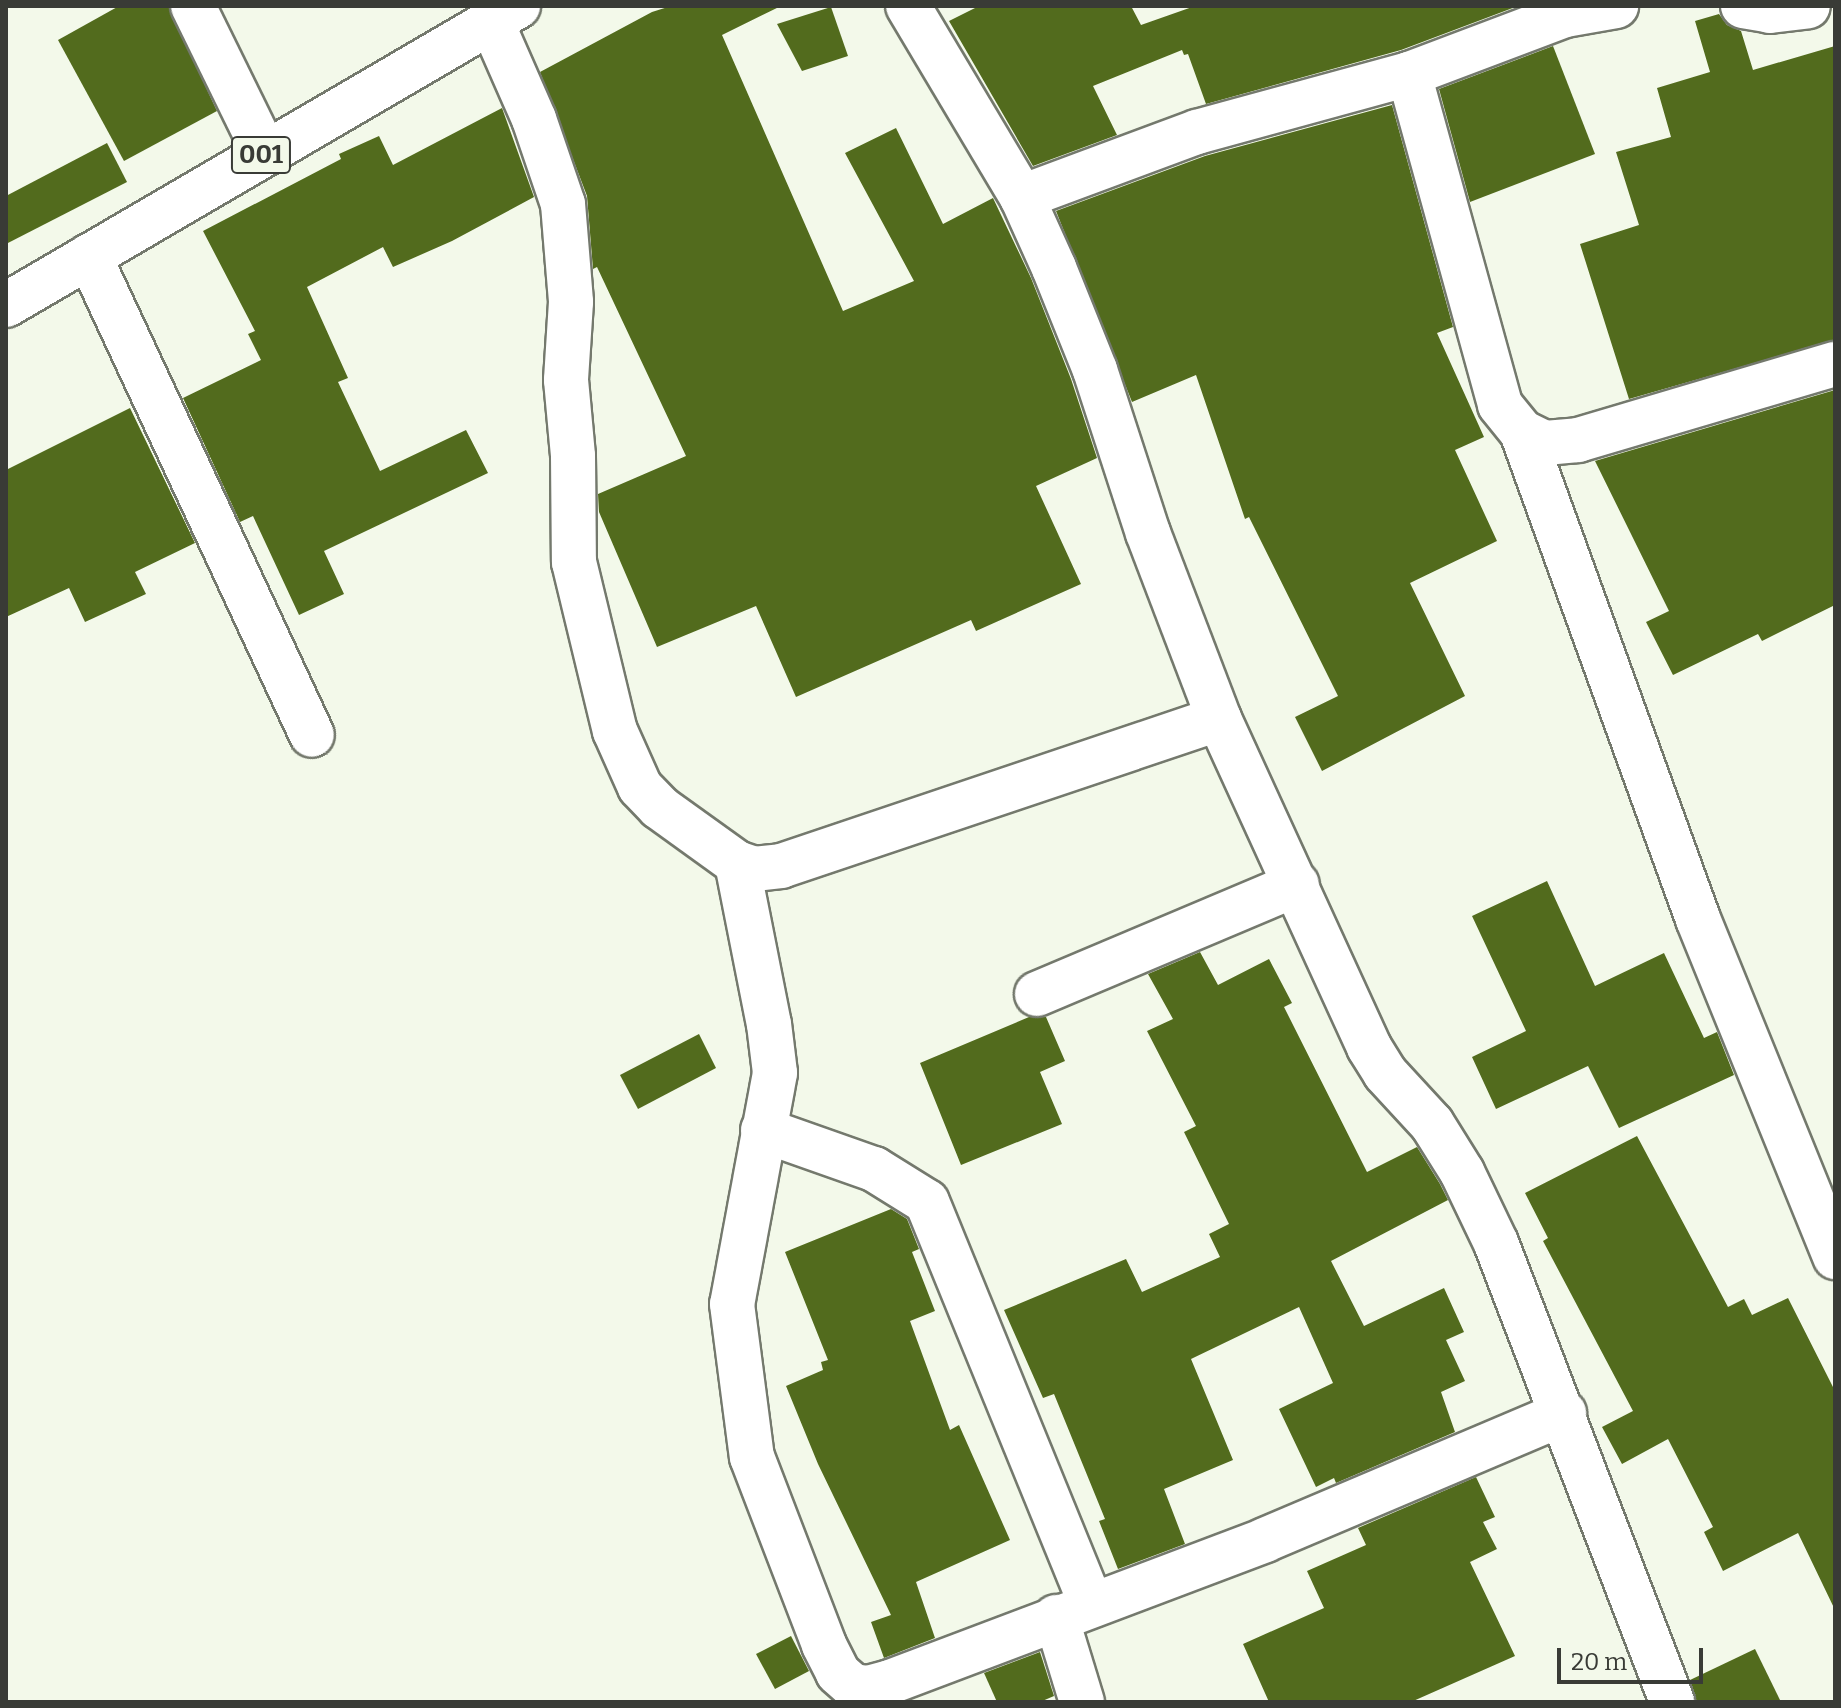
<!DOCTYPE html>
<style>
body{margin:0}
#map{position:relative;width:1841px;height:1708px;overflow:hidden;background:#f3f9ea;font-family:Bitter,serif}
div>[style]{position:absolute}
.building>*{inset:0;background:#526b1d}
.roads{filter:drop-shadow(2px 0 #74796d) drop-shadow(-2px 0 #74796d) drop-shadow(0 2px #74796d) drop-shadow(0 -2px #74796d)}
.minor>*{height:44px;margin:-22px;padding:0 22px;transform-origin:22px;border-radius:22px;background:#fff}
.major>*{height:44px;margin:-22px;padding:0 22px;transform-origin:22px;border-radius:22px;background:#fff}
span{translate:-50% -50%;white-space:nowrap;text-align:center;line-height:1.15;-webkit-text-stroke:8px #f3f9ea;paint-order:stroke}
.shield-label span{padding:2px 6px;background:#f3f9ea;border:2px solid;border-radius:6px;-webkit-text-stroke-width:0}
.shield-label{font-size:26px;color:#393b36;font-weight:700}
.frame{position:absolute;inset:0;border:8px solid #393b36;pointer-events:none}
.scale{position:absolute;left:1557px;top:1648px;width:146px;height:36px;box-sizing:border-box;border:4px solid #393b36;border-top:0;padding-left:10px;font-size:24px;line-height:28px;white-space:nowrap;color:#393b36;-webkit-text-stroke:6px #f3f9ea;paint-order:stroke}
</style>
<div id="map">
<div class="building">
<i style="clip-path:polygon(119px 6px,168px 6px,217px 111px,124px 161px,58px 40px)"></i>
<i style="clip-path:polygon(671px 6px,781px 6px,722px 35px,843px 311px,914px 281px,845px 153px,896px 128px,943px 224px,993px 198px,1031px 278px,1071px 379px,1097px 458px,1036px 486px,1081px 584px,976px 631px,971px 620px,796px 697px,756px 606px,657px 647px,599px 512px,598px 494px,686px 456px,597px 267px,593px 269px,587px 196px,540px 72px,652px 12px)"></i>
<i style="clip-path:polygon(979px 6px,1131px 6px,1141px 25px,1195px 6px,1518px 6px,1401px 50px,1206px 104px,1188px 54px,1184px 55px,1182px 50px,1093px 86px,1117px 135px,1033px 166px,949px 21px)"></i>
<i style="clip-path:polygon(831px 7px,848px 56px,802px 71px,777px 24px)"></i>
<i style="clip-path:polygon(1719px 14px,1727px 25px,1741px 31px,1753px 70px,1835px 46px,1835px 340px,1629px 399px,1580px 244px,1639px 225px,1616px 152px,1671px 137px,1657px 88px,1710px 72px,1695px 21px)"></i>
<i style="clip-path:polygon(1553px 46px,1595px 154px,1470px 202px,1439px 89px)"></i>
<i style="clip-path:polygon(1392px 105px,1453px 327px,1437px 333px,1484px 437px,1455px 450px,1497px 541px,1410px 583px,1465px 696px,1322px 771px,1295px 717px,1338px 696px,1249px 517px,1245px 519px,1196px 375px,1132px 402px,1056px 211px,1205px 156px)"></i>
<i style="clip-path:polygon(502px 108px,534px 197px,452px 241px,393px 267px,383px 247px,307px 287px,348px 378px,338px 382px,380px 471px,466px 430px,488px 473px,324px 551px,344px 594px,299px 615px,253px 516px,240px 522px,183px 398px,261px 360px,248px 334px,255px 331px,203px 231px,341px 159px,339px 154px,379px 136px,393px 165px)"></i>
<i style="clip-path:polygon(107px 143px,127px 182px,6px 244px,6px 196px)"></i>
<i style="clip-path:polygon(1835px 390px,1835px 605px,1762px 641px,1758px 634px,1673px 675px,1646px 622px,1669px 611px,1595px 461px)"></i>
<i style="clip-path:polygon(130px 408px,195px 543px,135px 572px,146px 594px,85px 622px,69px 588px,6px 617px,6px 470px)"></i>
<i style="clip-path:polygon(1547px 881px,1595px 986px,1664px 953px,1704px 1038px,1717px 1032px,1734px 1075px,1619px 1128px,1588px 1066px,1496px 1109px,1472px 1057px,1526px 1031px,1472px 916px)"></i>
<i style="clip-path:polygon(1200px 952px,1218px 985px,1269px 959px,1292px 1003px,1284px 1007px,1367px 1172px,1417px 1147px,1440px 1184px,1448px 1200px,1331px 1261px,1364px 1326px,1444px 1288px,1464px 1332px,1446px 1340px,1465px 1381px,1441px 1392px,1455px 1432px,1336px 1483px,1334px 1478px,1316px 1487px,1279px 1409px,1333px 1383px,1299px 1307px,1191px 1359px,1233px 1460px,1164px 1489px,1185px 1544px,1118px 1569px,1099px 1521px,1105px 1519px,1054px 1394px,1043px 1398px,1004px 1310px,1126px 1259px,1142px 1292px,1220px 1257px,1209px 1234px,1229px 1224px,1184px 1132px,1196px 1126px,1147px 1031px,1173px 1019px,1148px 974px)"></i>
<i style="clip-path:polygon(1029px 1017px,1046px 1017px,1065px 1061px,1040px 1072px,1062px 1124px,961px 1165px,920px 1063px)"></i>
<i style="clip-path:polygon(699px 1034px,716px 1068px,638px 1109px,620px 1075px)"></i>
<i style="clip-path:polygon(1637px 1136px,1728px 1307px,1744px 1299px,1752px 1315px,1788px 1298px,1835px 1391px,1835px 1610px,1798px 1533px,1723px 1571px,1704px 1532px,1713px 1527px,1668px 1439px,1622px 1464px,1602px 1427px,1633px 1411px,1543px 1241px,1548px 1238px,1525px 1193px)"></i>
<i style="clip-path:polygon(891px 1209px,907px 1219px,919px 1249px,912px 1252px,935px 1311px,910px 1321px,950px 1430px,959px 1425px,1010px 1540px,916px 1582px,935px 1638px,884px 1658px,871px 1622px,891px 1615px,818px 1464px,786px 1386px,823px 1370px,821px 1362px,828px 1360px,785px 1252px)"></i>
<i style="clip-path:polygon(1476px 1477px,1495px 1517px,1483px 1522px,1497px 1549px,1470px 1562px,1515px 1656px,1411px 1702px,1269px 1702px,1243px 1644px,1324px 1608px,1307px 1571px,1366px 1545px,1358px 1528px)"></i>
<i style="clip-path:polygon(791px 1636px,809px 1671px,775px 1689px,756px 1654px)"></i>
<i style="clip-path:polygon(1755px 1649px,1781px 1702px,1696px 1702px,1690px 1680px)"></i>
<i style="clip-path:polygon(1040px 1652px,1054px 1696px,1040px 1702px,997px 1702px,984px 1673px)"></i>
</div>
<div class="roads">
<div class="minor">
<i style="left:193px;top:6px;width:164px;rotate:63.9deg"></i>
<i style="left:908px;top:6px;width:222px;rotate:59.2deg"></i>
<i style="left:1022px;top:197px;width:78px;rotate:65.7deg"></i>
<i style="left:1054px;top:268px;width:110px;rotate:68.1deg"></i>
<i style="left:1095px;top:370px;width:171px;rotate:72deg"></i>
<i style="left:1148px;top:533px;width:199px;rotate:69.1deg"></i>
<i style="left:1219px;top:719px;width:361px;rotate:65.4deg"></i>
<i style="left:1369px;top:1047px;width:31px;rotate:58deg"></i>
<i style="left:1385px;top:1073px;width:69px;rotate:47.3deg"></i>
<i style="left:1432px;top:1124px;width:57px;rotate:58deg"></i>
<i style="left:1462px;top:1172px;width:79px;rotate:64.4deg"></i>
<i style="left:1496px;top:1243px;width:492px;rotate:69deg"></i>
<i style="left:1743px;top:6px;width:27px;rotate:10deg"></i>
<i style="left:1770px;top:11px;width:38px;rotate:-7deg"></i>
<i style="left:491px;top:21px;width:107px;rotate:66.3deg"></i>
<i style="left:534px;top:119px;width:90px;rotate:71.2deg"></i>
<i style="left:563px;top:204px;width:98px;rotate:85.3deg"></i>
<i style="left:571px;top:302px;width:78px;rotate:93.7deg"></i>
<i style="left:566px;top:380px;width:76px;rotate:84.7deg"></i>
<i style="left:573px;top:456px;width:106px;rotate:89.5deg"></i>
<i style="left:574px;top:562px;width:174px;rotate:76.4deg"></i>
<i style="left:615px;top:731px;width:61px;rotate:65.9deg"></i>
<i style="left:640px;top:787px;width:28px;rotate:46deg"></i>
<i style="left:659px;top:807px;width:96px;rotate:35.7deg"></i>
<i style="left:737px;top:863px;width:18px;rotate:19deg"></i>
<i style="left:754px;top:869px;width:27px;rotate:-6deg"></i>
<i style="left:781px;top:866px;width:462px;rotate:-18.6deg"></i>
<i style="left:1409px;top:74px;width:343px;rotate:74.6deg"></i>
<i style="left:1500px;top:405px;width:35px;rotate:51deg"></i>
<i style="left:1522px;top:432px;width:25px;rotate:26deg"></i>
<i style="left:1545px;top:443px;width:33px;rotate:-5deg"></i>
<i style="left:1578px;top:440px;width:268px;rotate:-16.5deg"></i>
<i style="left:1022px;top:197px;width:187px;rotate:-20.4deg"></i>
<i style="left:1197px;top:132px;width:220px;rotate:-15.3deg"></i>
<i style="left:1409px;top:74px;width:167px;rotate:-20.7deg"></i>
<i style="left:1565px;top:15px;width:52px;rotate:-10deg"></i>
<i style="left:89px;top:256px;width:528px;rotate:65.04deg"></i>
<i style="left:1522px;top:432px;width:518px;rotate:70.13deg"></i>
<i style="left:1698px;top:919px;width:365px;rotate:67.9deg"></i>
<i style="left:737px;top:863px;width:164px;rotate:78.8deg"></i>
<i style="left:769px;top:1024px;width:49px;rotate:83deg"></i>
<i style="left:775px;top:1073px;width:235px;rotate:100.5deg"></i>
<i style="left:732px;top:1304px;width:154px;rotate:82.6deg"></i>
<i style="left:752px;top:1457px;width:201px;rotate:69deg"></i>
<i style="left:824px;top:1645px;width:31px;rotate:63deg"></i>
<i style="left:838px;top:1673px;width:20px;rotate:41deg"></i>
<i style="left:853px;top:1686px;width:15px;rotate:8deg"></i>
<i style="left:868px;top:1688px;width:23px;rotate:-15deg"></i>
<i style="left:890px;top:1682px;width:401px;rotate:-20.7deg"></i>
<i style="left:1265px;top:1540px;width:325px;rotate:-23deg"></i>
<i style="left:1037px;top:994px;width:282px;rotate:-22.9deg"></i>
<i style="left:763px;top:1130px;width:118px;rotate:19.4deg"></i>
<i style="left:874px;top:1169px;width:62px;rotate:31.9deg"></i>
<i style="left:927px;top:1202px;width:434px;rotate:67.8deg"></i>
<i style="left:1056px;top:1617px;width:89px;rotate:73deg"></i>
</div>
<div class="major">
<i style="left:6px;top:305px;width:593px;rotate:-30.28deg"></i>
</div>
</div>
<div class="shield-label">
<span style="left:261px;top:155px">001</span>
</div>
<div class="frame"></div>
<div class="scale">20 m</div>
</div>
